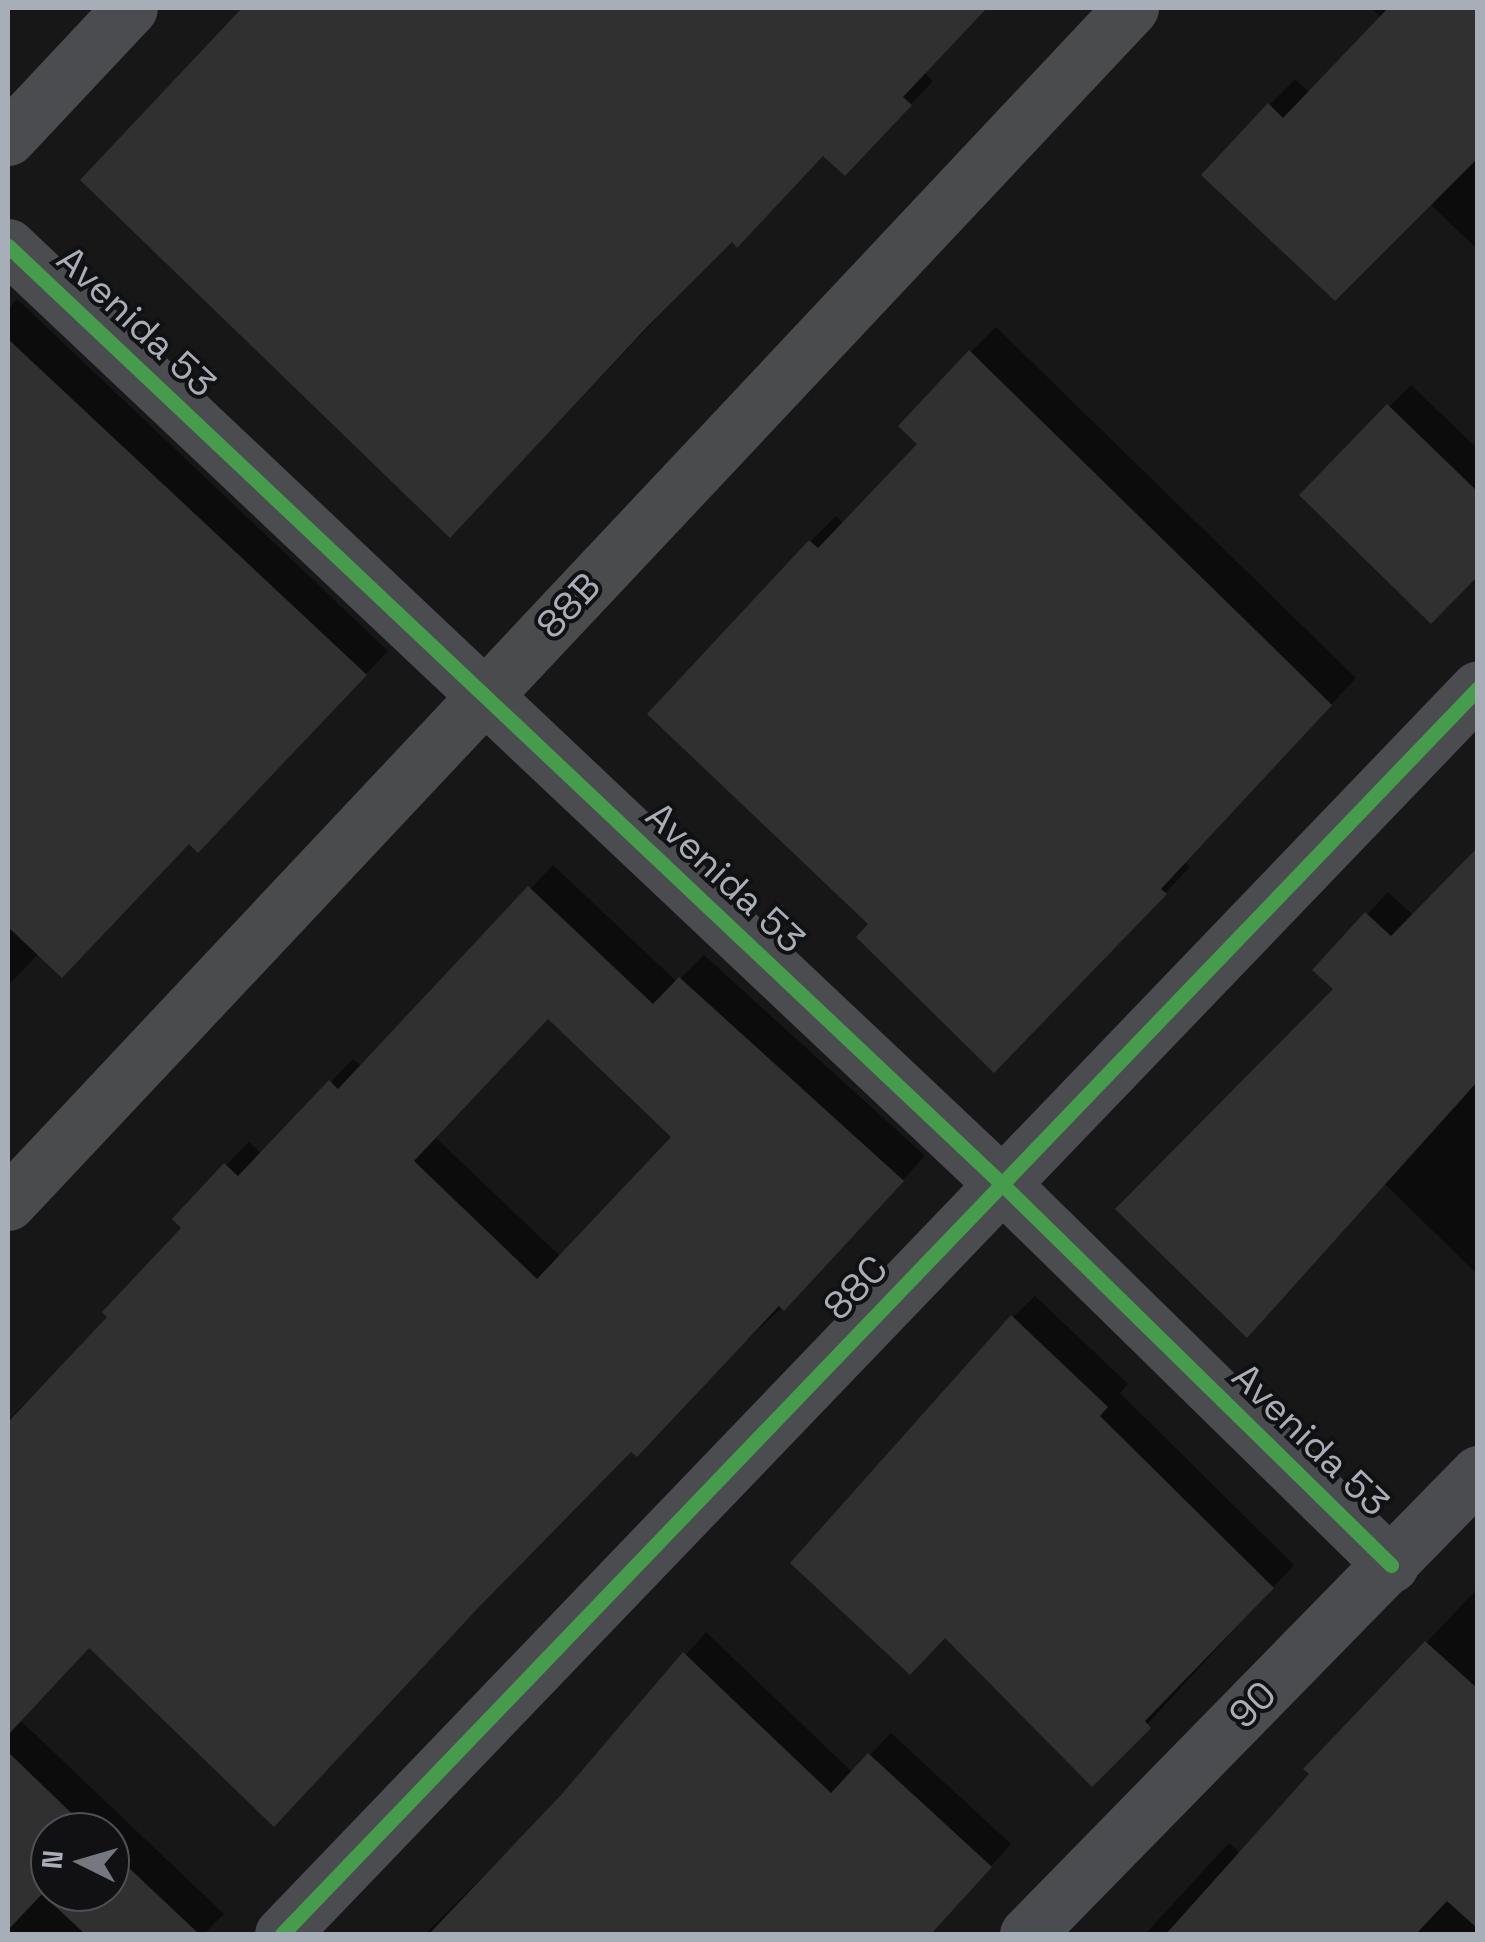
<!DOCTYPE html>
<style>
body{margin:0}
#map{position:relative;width:1485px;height:1942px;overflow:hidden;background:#171717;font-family:"Space Grotesk",sans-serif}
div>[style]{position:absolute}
.shadow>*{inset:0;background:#0007}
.building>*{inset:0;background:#303031}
.street>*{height:55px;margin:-27.5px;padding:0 27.5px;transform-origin:27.5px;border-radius:27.5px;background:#4b4c4f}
.secondary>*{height:55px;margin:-27.5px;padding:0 27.5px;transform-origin:27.5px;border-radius:27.5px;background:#4a4b4d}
.cycleway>*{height:15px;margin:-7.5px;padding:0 7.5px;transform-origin:7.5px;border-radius:7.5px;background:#469c4c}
span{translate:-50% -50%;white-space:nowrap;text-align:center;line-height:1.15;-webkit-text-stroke:8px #111113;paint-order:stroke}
.street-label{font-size:38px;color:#a8aeb7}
.frame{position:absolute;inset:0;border:10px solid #a8aeb7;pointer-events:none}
.north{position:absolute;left:30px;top:1812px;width:100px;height:100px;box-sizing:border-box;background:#111113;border:2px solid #4d5055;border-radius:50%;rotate:275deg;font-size:28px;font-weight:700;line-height:40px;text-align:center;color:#a8aeb7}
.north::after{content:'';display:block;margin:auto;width:35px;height:45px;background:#75797f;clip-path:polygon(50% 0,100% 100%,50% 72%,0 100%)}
</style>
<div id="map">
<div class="shadow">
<i style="clip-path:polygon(253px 8px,985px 8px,924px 72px,933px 81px,868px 150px,824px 153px,732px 239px,473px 512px,83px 180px)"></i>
<i style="clip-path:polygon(1371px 8px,1478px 8px,1478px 250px,1427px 201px,1361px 272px,1269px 105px,1295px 79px,1310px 93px,1382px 18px)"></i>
<i style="clip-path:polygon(17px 299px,388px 651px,221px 826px,190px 841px,39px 953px,8px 986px,8px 309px)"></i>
<i style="clip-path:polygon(996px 327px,1356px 678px,1185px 862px,1190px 867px,1020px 1044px,872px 924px,651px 714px,811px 541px,836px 516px,844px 524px,920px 444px,971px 352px)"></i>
<i style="clip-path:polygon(1411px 385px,1478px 449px,1478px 573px,1302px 495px)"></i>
<i style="clip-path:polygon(1478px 851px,1478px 1275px,1385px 1184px,1247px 1335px,1336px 989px,1315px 970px,1388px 892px,1414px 916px)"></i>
<i style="clip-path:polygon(evenodd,553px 865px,677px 982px,704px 955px,925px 1156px,807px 1284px,632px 1448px,89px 1646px,20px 1720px,224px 1914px,204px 1934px,8px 1934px,8px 1420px,111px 1317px,184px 1228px,175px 1219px,226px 1165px,249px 1142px,262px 1154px,353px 1059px,362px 1067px,553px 865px,549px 1017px,674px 1137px,561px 1257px,435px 1137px,549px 1017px,553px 865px,50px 1832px,110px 1832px,110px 1892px,50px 1892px,50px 1832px)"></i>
<i style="clip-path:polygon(1035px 1296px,1128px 1384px,1120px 1393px,1294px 1565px,1092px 1784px,1013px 1317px)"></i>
<i style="clip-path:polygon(1478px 1588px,1478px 1934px,1145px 1934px,1229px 1843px,1241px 1854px,1312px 1774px,1307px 1769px)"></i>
<i style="clip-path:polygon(706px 1632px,853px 1773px,891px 1733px,1011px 1844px,963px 1897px,933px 1911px,914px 1934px,425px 1934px,563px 1797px)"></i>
</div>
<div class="building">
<i style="clip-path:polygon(242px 8px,987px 8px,903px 97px,912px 105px,845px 176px,823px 156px,737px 248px,732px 242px,648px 326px,450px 538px,80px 180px)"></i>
<i style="clip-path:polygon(1388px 8px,1478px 8px,1478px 158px,1335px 301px,1201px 175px,1268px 103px,1283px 118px)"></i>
<i style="clip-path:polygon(8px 339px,367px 675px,198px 853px,189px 844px,62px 978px,8px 927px)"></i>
<i style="clip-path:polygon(969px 350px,1332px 705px,1161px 889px,1167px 894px,994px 1073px,856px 937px,868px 924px,647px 714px,809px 540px,818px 548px,917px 444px,898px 426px)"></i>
<i style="clip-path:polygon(1387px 404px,1478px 492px,1478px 576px,1431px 624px,1299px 495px)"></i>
<i style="clip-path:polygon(1478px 847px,1478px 1081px,1247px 1338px,1115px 1209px,1333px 989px,1312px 970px,1365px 912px,1391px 936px)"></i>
<i style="clip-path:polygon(evenodd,528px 886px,653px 1004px,679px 977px,904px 1181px,784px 1311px,779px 1306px,637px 1457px,631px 1452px,478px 1608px,274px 1827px,89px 1648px,8px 1735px,8px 1422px,107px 1317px,102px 1312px,181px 1228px,172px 1219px,224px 1163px,238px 1176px,329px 1080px,338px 1089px,528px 886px,548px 1019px,671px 1137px,537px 1279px,414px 1161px,548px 1019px)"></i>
<i style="clip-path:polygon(1011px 1315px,1108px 1407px,1100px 1416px,1274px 1588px,1145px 1721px,1151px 1728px,1092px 1787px,945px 1638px,910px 1675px,790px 1563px)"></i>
<i style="clip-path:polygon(1425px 1641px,1478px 1689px,1478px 1929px,1447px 1901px,1416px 1934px,1166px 1934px,1309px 1774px,1303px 1769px)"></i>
<i style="clip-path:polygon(683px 1652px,831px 1793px,868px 1753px,992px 1867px,931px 1934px,429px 1934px,561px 1795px)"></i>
<i style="clip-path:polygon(8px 1752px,91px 1832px,50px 1832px,50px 1892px,110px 1892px,110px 1850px,199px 1934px,85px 1934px,42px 1894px,8px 1930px)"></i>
</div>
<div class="street">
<i style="left:8px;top:138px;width:178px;rotate:-46.8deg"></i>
<i style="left:8px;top:246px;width:1365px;rotate:43.34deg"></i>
<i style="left:1001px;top:1183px;width:546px;rotate:44.41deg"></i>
<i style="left:282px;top:1934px;width:1727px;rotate:-46.17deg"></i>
<i style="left:1027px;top:1934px;width:645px;rotate:-45.63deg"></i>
</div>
<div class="secondary">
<i style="left:8px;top:1203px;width:1640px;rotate:-46.78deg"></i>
</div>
<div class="cycleway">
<i style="left:8px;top:246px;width:1365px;rotate:43.34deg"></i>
<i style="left:1001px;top:1183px;width:546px;rotate:44.41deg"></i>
<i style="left:282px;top:1934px;width:1727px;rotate:-46.17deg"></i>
</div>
<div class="street-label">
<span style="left:136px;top:322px;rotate:43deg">Avenida 53</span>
<span style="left:569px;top:606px;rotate:-47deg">88B</span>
<span style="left:725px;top:878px;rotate:43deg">Avenida 53</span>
<span style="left:856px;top:1288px;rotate:-46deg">88C</span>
<span style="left:1310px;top:1440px;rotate:44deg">Avenida 53</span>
<span style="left:1253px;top:1705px;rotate:-45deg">90</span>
</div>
<div class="frame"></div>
<div class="north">N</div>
</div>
